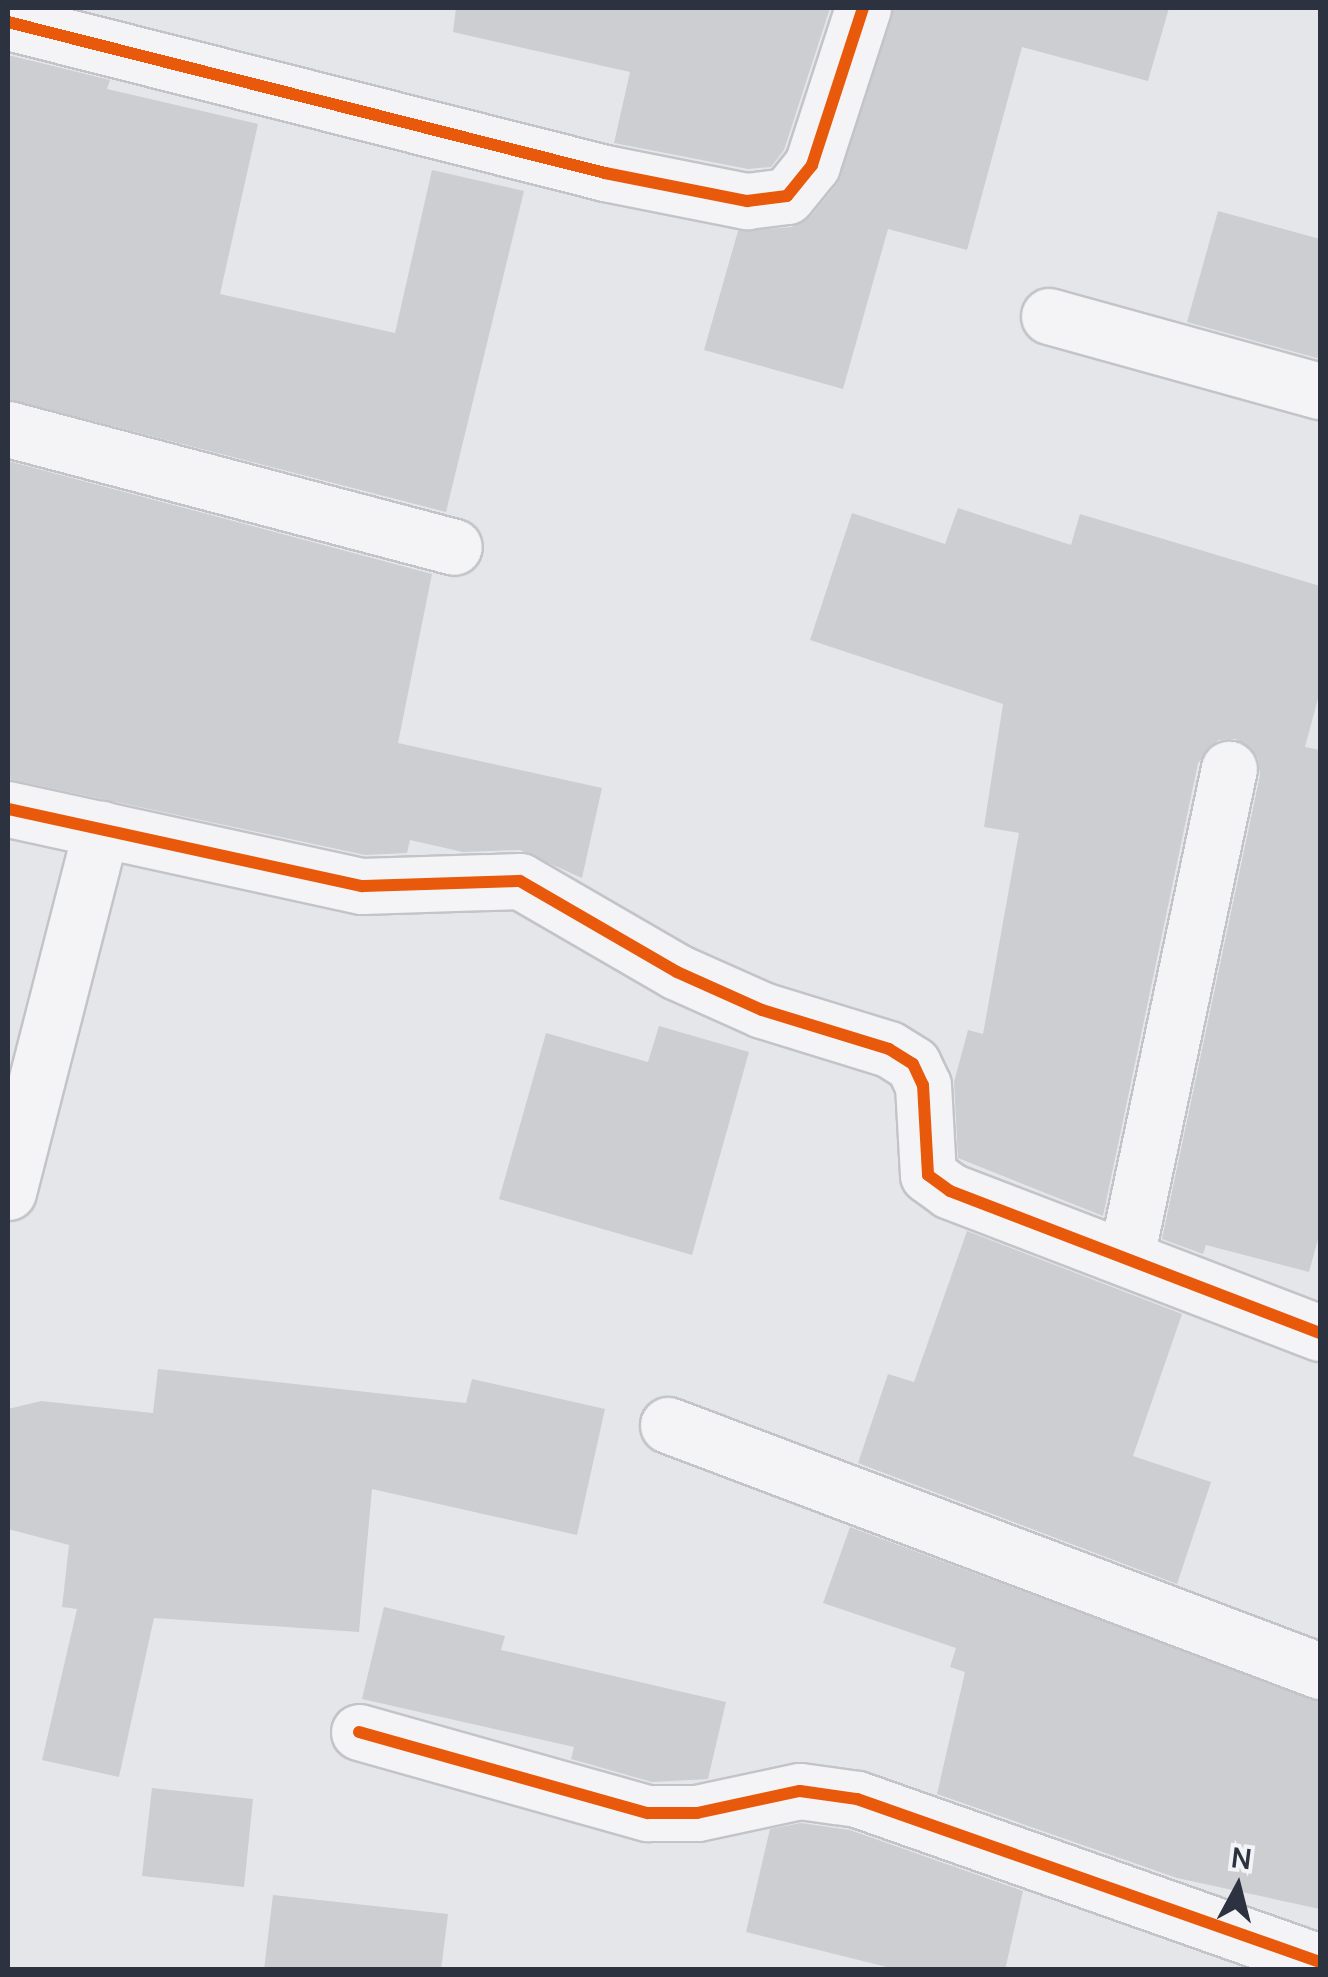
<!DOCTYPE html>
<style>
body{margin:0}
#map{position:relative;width:1328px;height:1977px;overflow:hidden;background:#e4e6e9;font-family:Manrope,sans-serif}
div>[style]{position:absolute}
.building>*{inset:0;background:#cdced1}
.roads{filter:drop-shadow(2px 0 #c3c4c7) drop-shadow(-2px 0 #c3c4c7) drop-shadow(0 2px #c3c4c7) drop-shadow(0 -2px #c3c4c7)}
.minor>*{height:55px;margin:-27.5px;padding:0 27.5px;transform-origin:27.5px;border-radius:27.5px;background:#f4f4f6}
.cycleway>*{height:12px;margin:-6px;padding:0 6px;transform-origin:6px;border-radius:6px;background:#e8590c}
span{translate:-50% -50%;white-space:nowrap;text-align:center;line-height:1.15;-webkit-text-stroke:9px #f3f4f7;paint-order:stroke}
.frame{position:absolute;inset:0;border:10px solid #2d3241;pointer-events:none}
.north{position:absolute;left:1188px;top:1837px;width:100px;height:100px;-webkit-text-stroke:8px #f3f4f7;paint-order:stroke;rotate:7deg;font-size:28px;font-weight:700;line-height:40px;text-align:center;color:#2d3241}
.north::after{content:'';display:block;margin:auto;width:35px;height:45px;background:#2d3241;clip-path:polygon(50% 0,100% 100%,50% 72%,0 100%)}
</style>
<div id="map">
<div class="building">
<i style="clip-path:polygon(456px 8px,830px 8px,784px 150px,771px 167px,748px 169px,614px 143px,630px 72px,453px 32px)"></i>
<i style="clip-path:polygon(893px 8px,1169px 8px,1148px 81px,1022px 47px,967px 250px,888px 229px,843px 389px,704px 350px,738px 231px,792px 227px,811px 216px,837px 184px)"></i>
<i style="clip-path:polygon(8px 55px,110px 80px,107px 89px,258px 124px,220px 294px,395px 333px,432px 170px,524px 191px,446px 512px,8px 399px)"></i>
<i style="clip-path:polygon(1218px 211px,1320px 239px,1320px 359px,1187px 322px)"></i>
<i style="clip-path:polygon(8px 461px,432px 574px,398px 743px,602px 788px,582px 878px,520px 850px,463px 852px,410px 840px,407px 853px,365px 855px,8px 779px)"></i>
<i style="clip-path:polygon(958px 508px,1071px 545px,1080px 514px,1320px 586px,1320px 691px,1305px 747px,1320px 750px,1320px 1232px,1309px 1272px,1206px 1245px,1203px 1254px,1162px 1239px,1260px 775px,1258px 758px,1236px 739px,1218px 740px,1198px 763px,1103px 1216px,958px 1158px,954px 1082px,968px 1030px,983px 1034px,1019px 833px,984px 827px,1003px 704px,810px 640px,852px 513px,945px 544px)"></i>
<i style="clip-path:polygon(659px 1026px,749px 1052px,692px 1255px,499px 1199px,546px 1033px,648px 1062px)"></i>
<i style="clip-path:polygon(967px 1231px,1182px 1314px,1133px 1456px,1211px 1482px,1177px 1584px,858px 1463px,888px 1374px,914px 1382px)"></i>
<i style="clip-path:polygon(158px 1369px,466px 1403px,472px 1379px,605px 1409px,577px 1535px,372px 1489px,359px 1632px,154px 1618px,119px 1777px,42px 1760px,77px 1609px,62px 1607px,69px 1545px,8px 1529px,8px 1409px,41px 1401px,153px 1413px)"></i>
<i style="clip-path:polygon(850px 1527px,1320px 1702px,1320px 1909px,1177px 1878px,937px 1794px,965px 1672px,950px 1667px,956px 1648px,823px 1603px)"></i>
<i style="clip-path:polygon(384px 1607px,505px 1636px,501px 1650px,726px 1702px,708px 1779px,652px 1782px,571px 1759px,574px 1747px,362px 1699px)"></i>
<i style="clip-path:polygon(152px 1788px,253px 1799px,244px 1887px,142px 1876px)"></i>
<i style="clip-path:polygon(801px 1823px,850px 1830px,1023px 1891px,1005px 1970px,899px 1970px,746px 1932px,770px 1829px)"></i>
<i style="clip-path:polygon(273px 1895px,448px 1914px,441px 1970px,264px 1970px)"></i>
</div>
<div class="roads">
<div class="minor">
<i style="left:8px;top:22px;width:616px;rotate:14.19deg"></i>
<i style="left:605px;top:173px;width:145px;rotate:11.2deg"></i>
<i style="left:747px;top:201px;width:40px;rotate:-7.1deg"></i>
<i style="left:787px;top:196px;width:40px;rotate:-51deg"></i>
<i style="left:812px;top:165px;width:165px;rotate:-72deg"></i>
<i style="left:1049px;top:316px;width:281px;rotate:15.5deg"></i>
<i style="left:8px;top:429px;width:461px;rotate:14.8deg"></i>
<i style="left:8px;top:809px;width:362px;rotate:12.3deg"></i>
<i style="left:362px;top:886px;width:158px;rotate:-1.8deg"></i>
<i style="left:520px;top:881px;width:181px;rotate:30.1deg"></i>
<i style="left:677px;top:972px;width:93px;rotate:24.1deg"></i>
<i style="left:762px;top:1010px;width:133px;rotate:17.1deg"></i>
<i style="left:889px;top:1049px;width:28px;rotate:32deg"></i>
<i style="left:913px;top:1064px;width:23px;rotate:65deg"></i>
<i style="left:923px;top:1085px;width:90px;rotate:86.8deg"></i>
<i style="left:928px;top:1175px;width:27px;rotate:36deg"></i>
<i style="left:950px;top:1191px;width:396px;rotate:21deg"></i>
<i style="left:8px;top:1192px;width:375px;rotate:-75.6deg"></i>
<i style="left:1126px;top:1257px;width:499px;rotate:-78.1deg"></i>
<i style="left:668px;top:1425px;width:697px;rotate:20.67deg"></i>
<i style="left:359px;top:1732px;width:300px;rotate:15.7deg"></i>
<i style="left:648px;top:1813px;width:49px"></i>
<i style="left:697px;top:1813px;width:105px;rotate:-12.1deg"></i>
<i style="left:800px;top:1791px;width:58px;rotate:8deg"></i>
<i style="left:857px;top:1799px;width:491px;rotate:19.4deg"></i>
</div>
</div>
<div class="cycleway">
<i style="left:8px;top:22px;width:616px;rotate:14.19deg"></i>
<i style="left:605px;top:173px;width:145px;rotate:11.2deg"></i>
<i style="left:747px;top:201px;width:40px;rotate:-7.1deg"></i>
<i style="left:787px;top:196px;width:40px;rotate:-51deg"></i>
<i style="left:812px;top:165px;width:165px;rotate:-72deg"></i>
<i style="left:8px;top:809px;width:362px;rotate:12.3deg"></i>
<i style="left:362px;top:886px;width:158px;rotate:-1.8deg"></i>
<i style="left:520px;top:881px;width:181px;rotate:30.1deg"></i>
<i style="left:677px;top:972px;width:93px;rotate:24.1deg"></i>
<i style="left:762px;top:1010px;width:133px;rotate:17.1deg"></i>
<i style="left:889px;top:1049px;width:28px;rotate:32deg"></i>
<i style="left:913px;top:1064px;width:23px;rotate:65deg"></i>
<i style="left:923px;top:1085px;width:90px;rotate:86.8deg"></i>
<i style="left:928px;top:1175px;width:27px;rotate:36deg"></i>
<i style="left:950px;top:1191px;width:396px;rotate:21deg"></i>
<i style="left:359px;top:1732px;width:300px;rotate:15.7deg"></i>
<i style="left:648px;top:1813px;width:49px"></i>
<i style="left:697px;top:1813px;width:105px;rotate:-12.1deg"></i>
<i style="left:800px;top:1791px;width:58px;rotate:8deg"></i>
<i style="left:857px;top:1799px;width:491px;rotate:19.4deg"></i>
</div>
<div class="frame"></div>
<div class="north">N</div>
</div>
